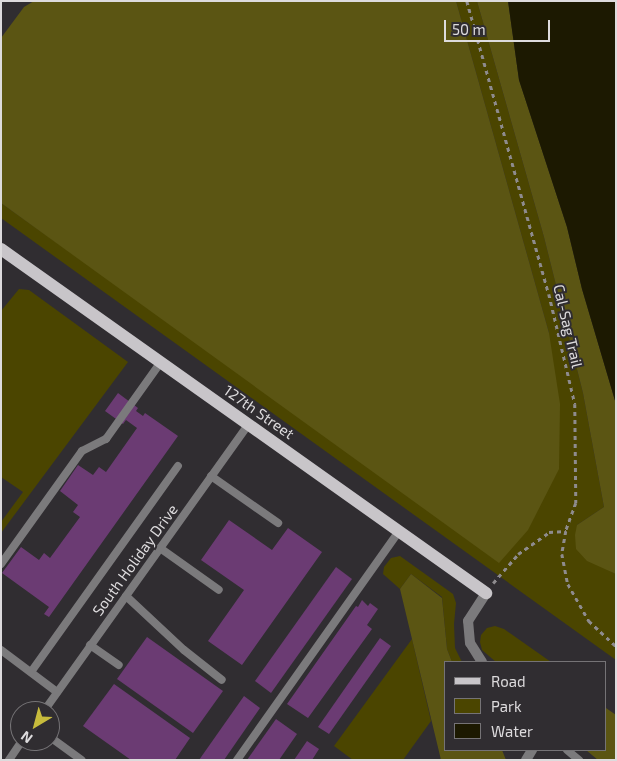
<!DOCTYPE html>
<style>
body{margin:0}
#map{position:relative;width:617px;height:761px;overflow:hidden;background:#302d31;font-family:"Exo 2",sans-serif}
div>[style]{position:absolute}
.green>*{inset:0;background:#4b4500}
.forest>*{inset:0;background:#5b5513}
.water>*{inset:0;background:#1c1901}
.building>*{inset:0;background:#6b3b73}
.path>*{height:2.5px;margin-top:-1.25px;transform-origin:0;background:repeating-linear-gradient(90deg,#8e8b8e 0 4px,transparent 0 8px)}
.lane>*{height:8px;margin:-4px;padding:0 4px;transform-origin:4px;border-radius:4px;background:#7b7a7c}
.street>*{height:10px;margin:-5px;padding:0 5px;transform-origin:5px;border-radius:5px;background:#7b7a7c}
.primary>*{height:12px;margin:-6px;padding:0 6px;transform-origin:6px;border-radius:6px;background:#c8c5c9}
span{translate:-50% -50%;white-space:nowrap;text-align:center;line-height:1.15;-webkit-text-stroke:4px #302d31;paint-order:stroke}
.street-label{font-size:15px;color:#dddbdd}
.frame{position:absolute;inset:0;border:2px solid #dddbdd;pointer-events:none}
.legend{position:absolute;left:444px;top:661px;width:162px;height:90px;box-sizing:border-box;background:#302d31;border:1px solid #757376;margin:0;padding:6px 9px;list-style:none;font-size:15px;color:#dddbdd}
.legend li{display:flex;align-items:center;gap:10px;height:25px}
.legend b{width:25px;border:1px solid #757376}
.north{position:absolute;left:10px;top:701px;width:50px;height:50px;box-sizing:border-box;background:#302d31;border:1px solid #757376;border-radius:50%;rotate:217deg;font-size:14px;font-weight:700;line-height:20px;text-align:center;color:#dddbdd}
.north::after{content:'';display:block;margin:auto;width:18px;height:22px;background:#c7bb3c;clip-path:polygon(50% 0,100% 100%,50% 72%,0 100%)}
.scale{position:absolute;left:444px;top:20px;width:106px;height:22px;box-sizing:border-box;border:2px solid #dddbdd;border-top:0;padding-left:6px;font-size:15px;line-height:18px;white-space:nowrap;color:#dddbdd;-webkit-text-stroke:4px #302d31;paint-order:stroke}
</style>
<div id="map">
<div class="green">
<i style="clip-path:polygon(456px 1px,477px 1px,544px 237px,583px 393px,604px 507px,577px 525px,603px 567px,616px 574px,616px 660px,1px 218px,1px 203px,216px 356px,549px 333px)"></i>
<i style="clip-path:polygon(19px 289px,29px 290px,128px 362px,1px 533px,1px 522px,23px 492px,1px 477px,1px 311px)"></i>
<i style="clip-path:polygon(400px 556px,453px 594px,456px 603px,454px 624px,455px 648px,462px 662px,452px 662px,447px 649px,442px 597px,411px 574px,400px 589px,383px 574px,384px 567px,391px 558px)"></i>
<i style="clip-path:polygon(495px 626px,504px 629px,551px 662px,496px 662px,482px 650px,480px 642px,481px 635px,487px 628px)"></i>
<i style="clip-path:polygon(412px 639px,431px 721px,403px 760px,353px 760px,334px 746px)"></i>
</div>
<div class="forest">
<i style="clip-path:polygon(34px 1px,456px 1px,549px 333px,560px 404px,559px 469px,528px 530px,499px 563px,1px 203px,1px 38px,24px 7px)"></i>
<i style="clip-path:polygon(477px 1px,508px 1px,519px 80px,567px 227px,582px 289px,616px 404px,616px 574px,587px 561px,576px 549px,575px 535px,577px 525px,604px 507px,583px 393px,544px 237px)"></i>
<i style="clip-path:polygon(411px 574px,442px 598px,447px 649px,452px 662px,446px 662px,446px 750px,502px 750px,506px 760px,441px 760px,400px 589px)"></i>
<i style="clip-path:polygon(606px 708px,616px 715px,616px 760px,598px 760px,586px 750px,606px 750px)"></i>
</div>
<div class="water">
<i style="clip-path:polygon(508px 1px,616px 1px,616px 404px,582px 289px,567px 227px,519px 80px)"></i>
</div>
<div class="building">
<i style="clip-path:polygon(118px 393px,138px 408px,136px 411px,143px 416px,145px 413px,178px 436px,49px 617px,44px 614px,49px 607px,2px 573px,21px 547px,39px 560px,44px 553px,50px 558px,80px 517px,73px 512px,78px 505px,60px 491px,78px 465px,93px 475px,99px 467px,106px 472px,137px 428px,126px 420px,123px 424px,105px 411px)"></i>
<i style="clip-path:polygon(229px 520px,272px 550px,288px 528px,322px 552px,242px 665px,208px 641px,244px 590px,201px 560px)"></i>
<i style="clip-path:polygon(336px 567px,352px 579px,271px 693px,255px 681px)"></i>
<i style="clip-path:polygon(362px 600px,368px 606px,370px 603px,378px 609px,367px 625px,372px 629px,308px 718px,287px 704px,356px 606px,358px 607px)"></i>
<i style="clip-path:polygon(147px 637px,223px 691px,193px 733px,117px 679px)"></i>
<i style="clip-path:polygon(380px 638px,391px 646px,329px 734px,318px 727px)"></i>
<i style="clip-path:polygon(114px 684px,190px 738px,175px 760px,131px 760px,83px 726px)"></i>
<i style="clip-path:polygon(244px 696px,260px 708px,224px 760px,199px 760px)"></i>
<i style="clip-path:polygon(276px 719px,297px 734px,279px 760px,247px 760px)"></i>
<i style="clip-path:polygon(307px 741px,319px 749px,312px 760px,294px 760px)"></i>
</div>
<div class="path">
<i style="left:467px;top:1px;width:304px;rotate:74.4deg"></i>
<i style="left:549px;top:294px;width:113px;rotate:76.7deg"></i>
<i style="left:575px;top:404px;width:99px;rotate:89.4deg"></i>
<i style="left:576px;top:503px;width:30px;rotate:110deg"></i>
<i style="left:566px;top:531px;width:23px;rotate:100deg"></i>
<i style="left:562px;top:554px;width:31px;rotate:79deg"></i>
<i style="left:568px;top:584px;width:43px;rotate:60.4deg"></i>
<i style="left:589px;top:621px;width:37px;rotate:43deg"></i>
<i style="left:493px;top:583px;width:38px;rotate:-49deg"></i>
<i style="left:518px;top:554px;width:38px;rotate:-35deg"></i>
<i style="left:549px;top:532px;width:17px;rotate:-3deg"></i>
</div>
<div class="lane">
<i style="left:211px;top:476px;width:82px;rotate:35deg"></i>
<i style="left:160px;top:548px;width:72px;rotate:35.4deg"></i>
<i style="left:1px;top:564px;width:139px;rotate:-54.4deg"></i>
<i style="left:82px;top:451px;width:27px;rotate:-27deg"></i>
<i style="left:106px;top:439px;width:95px;rotate:-54.5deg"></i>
<i style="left:126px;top:596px;width:79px;rotate:43deg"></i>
<i style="left:184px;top:650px;width:48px;rotate:38.3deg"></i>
<i style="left:90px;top:645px;width:35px;rotate:35deg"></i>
<i style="left:1px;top:650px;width:70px;rotate:36.9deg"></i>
<i style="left:31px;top:672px;width:253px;rotate:-54.5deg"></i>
<i style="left:44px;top:711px;width:353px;rotate:-54.5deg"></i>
<i style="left:50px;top:737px;width:39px;rotate:36deg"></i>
<i style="left:567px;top:750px;width:16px;rotate:40deg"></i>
<i style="left:9px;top:760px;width:23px;rotate:-56deg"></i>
<i style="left:237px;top:760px;width:281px;rotate:-54.7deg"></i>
</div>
<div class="street">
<i style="left:482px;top:662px;width:22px;rotate:-122deg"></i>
<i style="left:470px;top:643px;width:22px;rotate:-95deg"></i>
<i style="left:468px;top:621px;width:33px;rotate:-57deg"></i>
<i style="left:526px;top:760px;width:12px;rotate:-59deg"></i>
</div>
<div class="primary">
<i style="left:1px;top:249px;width:595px;rotate:35.35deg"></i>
</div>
<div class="street-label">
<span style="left:568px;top:326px;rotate:77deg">Cal-Sag Trail</span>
<span style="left:259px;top:412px;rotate:35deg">127th Street</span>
<span style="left:135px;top:560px;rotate:-54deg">South Holiday Drive</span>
</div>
<div class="frame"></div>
<ul class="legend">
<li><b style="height:6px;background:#c8c5c9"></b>Road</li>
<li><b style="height:14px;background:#4b4500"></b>Park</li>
<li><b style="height:14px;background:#1c1901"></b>Water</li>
</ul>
<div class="north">N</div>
<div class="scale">50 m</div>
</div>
